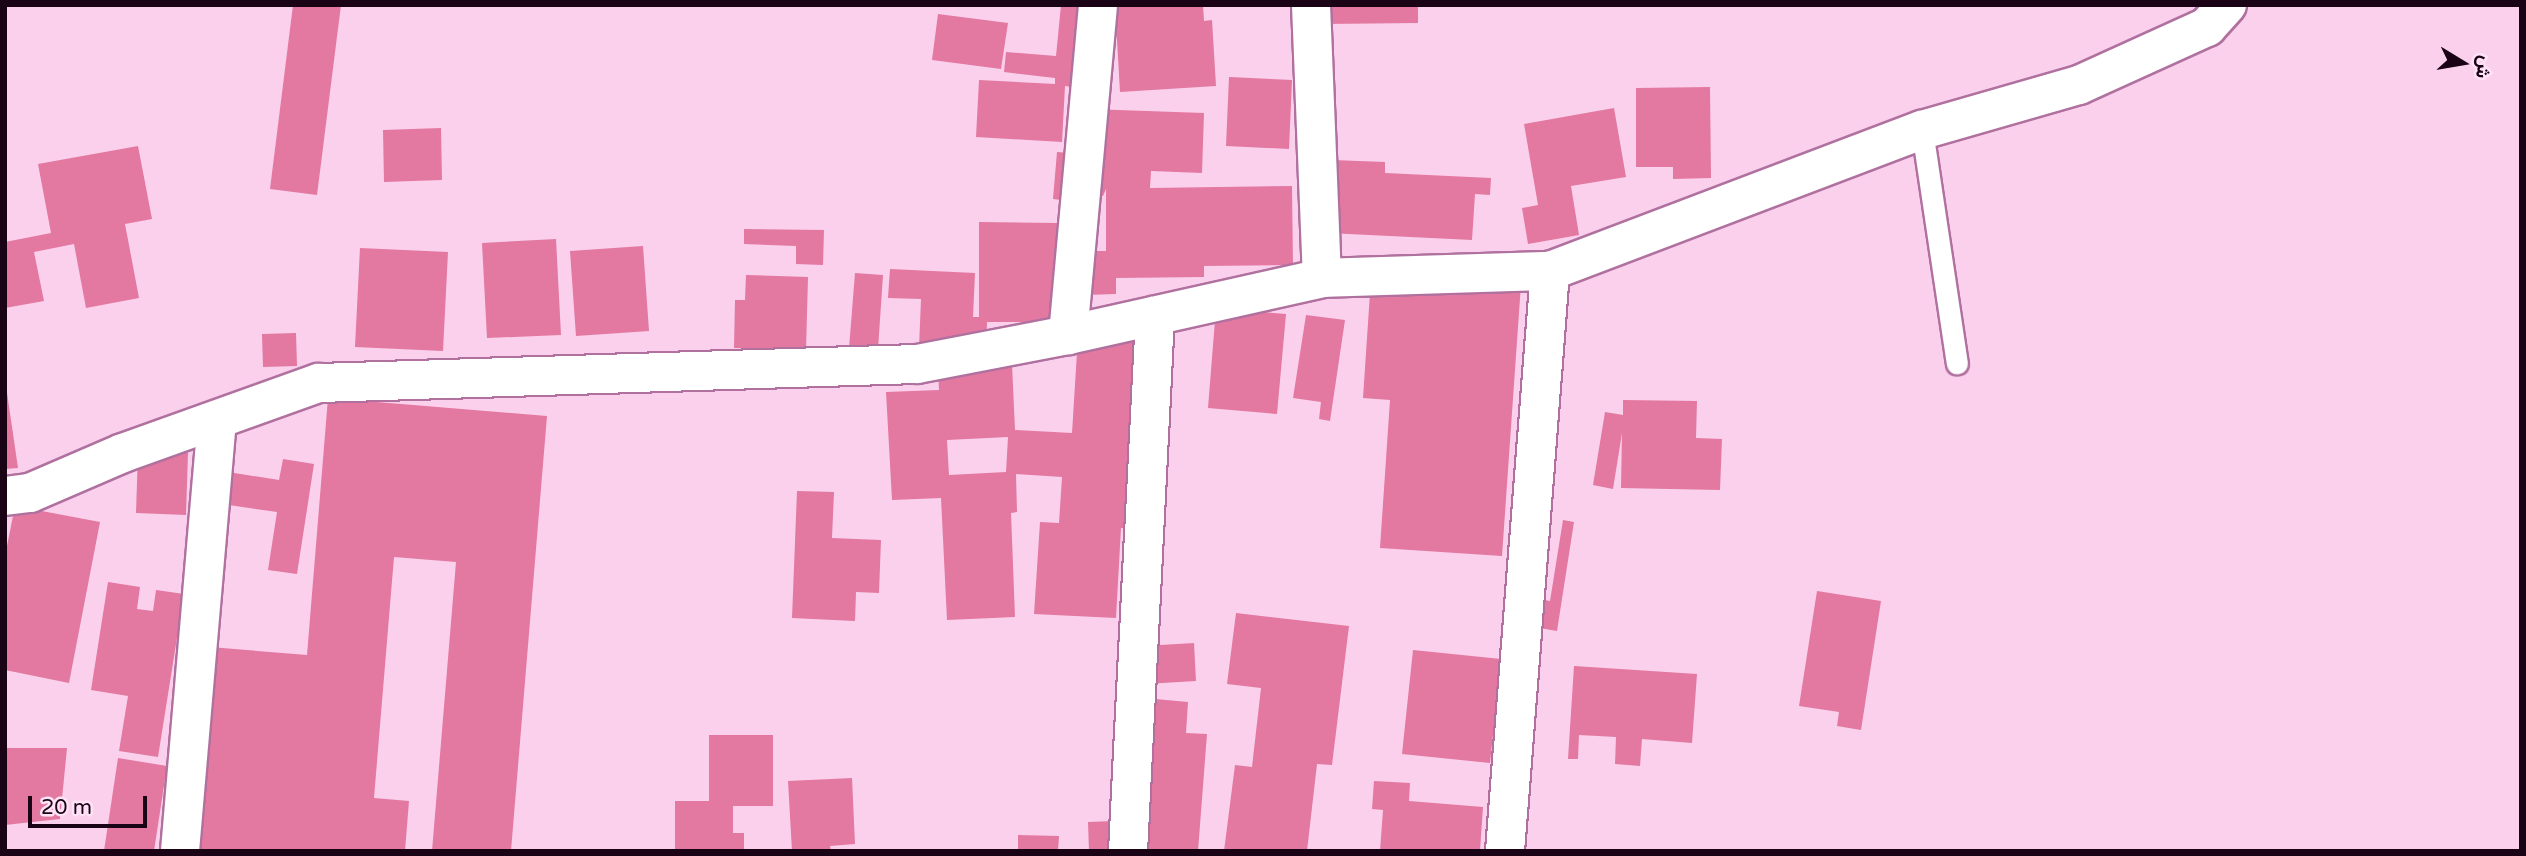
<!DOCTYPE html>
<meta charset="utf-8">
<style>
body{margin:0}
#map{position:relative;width:2526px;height:856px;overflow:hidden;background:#fad0ed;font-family:"Varela Round",Vazirmatn,sans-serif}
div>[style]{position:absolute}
.building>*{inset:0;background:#e378a0}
.roads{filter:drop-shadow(2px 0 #b0719f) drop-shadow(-2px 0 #b0719f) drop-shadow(0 2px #b0719f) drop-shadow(0 -2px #b0719f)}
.service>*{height:21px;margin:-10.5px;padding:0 10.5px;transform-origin:10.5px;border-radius:10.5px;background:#fff}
.minor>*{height:38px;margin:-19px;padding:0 19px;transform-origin:19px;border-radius:19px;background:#fff}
span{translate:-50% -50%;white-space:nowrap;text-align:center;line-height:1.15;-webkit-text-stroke:5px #ffe2f6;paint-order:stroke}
.frame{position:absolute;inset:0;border:7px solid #190314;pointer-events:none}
.north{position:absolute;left:2428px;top:28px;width:70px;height:70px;-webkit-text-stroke:5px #ffe2f6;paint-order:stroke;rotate:101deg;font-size:19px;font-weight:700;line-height:28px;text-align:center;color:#190314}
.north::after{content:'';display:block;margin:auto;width:24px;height:32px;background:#190314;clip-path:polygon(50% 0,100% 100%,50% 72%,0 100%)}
.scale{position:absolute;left:28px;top:796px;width:119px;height:32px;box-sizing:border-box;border:4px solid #190314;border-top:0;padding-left:9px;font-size:21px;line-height:24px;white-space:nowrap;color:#190314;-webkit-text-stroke:5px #ffe2f6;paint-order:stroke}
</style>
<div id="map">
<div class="building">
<i style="clip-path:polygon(293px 5px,341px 5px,317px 195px,270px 189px)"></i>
<i style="clip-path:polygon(1061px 5px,1090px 5px,1081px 88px,1065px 86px,1062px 142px,976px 137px,979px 80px,1055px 84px,1055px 78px,1004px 72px,1006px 52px,1056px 56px)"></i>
<i style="clip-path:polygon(1115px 5px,1203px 5px,1204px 21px,1212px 20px,1216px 86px,1120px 92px)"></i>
<i style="clip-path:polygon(1323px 5px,1418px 5px,1418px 23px,1323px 24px)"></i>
<i style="clip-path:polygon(938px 14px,1008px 23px,1001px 69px,932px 60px)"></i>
<i style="clip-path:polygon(1229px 77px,1292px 80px,1289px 149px,1226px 146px)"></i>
<i style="clip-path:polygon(1710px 87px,1711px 178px,1673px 179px,1673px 167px,1636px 167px,1636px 88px)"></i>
<i style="clip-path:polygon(1614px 108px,1626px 177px,1571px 186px,1579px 235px,1528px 244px,1522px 208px,1538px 205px,1524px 124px)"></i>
<i style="clip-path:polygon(1089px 109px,1204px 113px,1202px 173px,1151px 171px,1150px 188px,1292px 186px,1293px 265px,1204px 266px,1204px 277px,1116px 278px,1116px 294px,1084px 295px,1084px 251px,1106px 251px,1106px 189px,1103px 196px,1086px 196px)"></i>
<i style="clip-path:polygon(441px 128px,442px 180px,384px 182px,383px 130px)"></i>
<i style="clip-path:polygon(138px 146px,152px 219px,125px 224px,139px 298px,86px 308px,74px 244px,34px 252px,44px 301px,5px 308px,5px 242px,51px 233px,38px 164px)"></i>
<i style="clip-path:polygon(1057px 152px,1082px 154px,1078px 202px,1053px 199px)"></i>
<i style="clip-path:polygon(1332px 160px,1385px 162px,1385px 173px,1491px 178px,1490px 195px,1475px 194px,1472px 240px,1328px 233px)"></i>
<i style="clip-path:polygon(979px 222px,1057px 223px,1057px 322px,987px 322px,986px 350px,919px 348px,921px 299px,888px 298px,890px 269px,975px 273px,973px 317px,979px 317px)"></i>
<i style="clip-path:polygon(744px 229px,824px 230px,823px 265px,796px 264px,796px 246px,744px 244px)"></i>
<i style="clip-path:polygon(556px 239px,561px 335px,487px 338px,482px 243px)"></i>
<i style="clip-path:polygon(643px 246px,649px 331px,576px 336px,570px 251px)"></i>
<i style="clip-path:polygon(360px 248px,448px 252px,443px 351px,355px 347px)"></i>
<i style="clip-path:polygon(855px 273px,883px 275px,877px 364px,848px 361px)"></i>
<i style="clip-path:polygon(746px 275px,808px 277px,806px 350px,734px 348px,735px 300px,745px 300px)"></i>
<i style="clip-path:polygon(1371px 278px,1521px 284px,1502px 556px,1380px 548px,1390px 400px,1363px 398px)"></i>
<i style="clip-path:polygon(1216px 308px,1286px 314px,1277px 414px,1208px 408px)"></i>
<i style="clip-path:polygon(1306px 315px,1345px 320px,1330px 421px,1319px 419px,1321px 402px,1293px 398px)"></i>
<i style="clip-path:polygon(296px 333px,297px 366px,263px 367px,262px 334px)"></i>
<i style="clip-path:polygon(evenodd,1078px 336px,1146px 339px,1135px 529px,1121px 528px,1116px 618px,1034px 614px,1040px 522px,1059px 523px,1062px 477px,1016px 474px,1017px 512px,1011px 513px,1015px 617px,947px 620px,941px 498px,892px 500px,886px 392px,939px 390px,938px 367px,1012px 364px,1015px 430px,1072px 433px,1078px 336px,1008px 437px,1006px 472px,949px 475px,947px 440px,1008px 437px)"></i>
<i style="clip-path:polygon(5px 379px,18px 468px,5px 469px)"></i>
<i style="clip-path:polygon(328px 398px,547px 416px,511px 851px,432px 851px,456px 562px,394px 557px,374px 798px,409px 801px,405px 851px,193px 851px,210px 647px,307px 655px)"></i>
<i style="clip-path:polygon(1623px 400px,1697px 401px,1696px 438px,1722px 439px,1720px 490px,1621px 488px,1622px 433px,1613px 489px,1593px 485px,1605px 412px,1623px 415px)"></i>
<i style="clip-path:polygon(138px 452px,188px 453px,186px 515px,136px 513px)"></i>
<i style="clip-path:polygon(283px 459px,314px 464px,297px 574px,268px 570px,277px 512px,222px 504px,228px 472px,279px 480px)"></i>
<i style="clip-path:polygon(797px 491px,834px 492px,832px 538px,881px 540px,879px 593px,856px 592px,855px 621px,792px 618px)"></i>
<i style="clip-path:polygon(15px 506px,100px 522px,69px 683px,5px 670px,5px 556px)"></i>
<i style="clip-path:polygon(1563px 520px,1574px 522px,1557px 631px,1528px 626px,1533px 598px,1550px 601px)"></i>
<i style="clip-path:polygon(108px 582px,140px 587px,137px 609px,153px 611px,156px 590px,184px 594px,158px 757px,119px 751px,128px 696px,91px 690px)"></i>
<i style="clip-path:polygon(1817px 591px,1881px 601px,1861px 730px,1837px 726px,1839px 712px,1799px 706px)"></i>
<i style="clip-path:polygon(1236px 613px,1349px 626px,1332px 765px,1317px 764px,1307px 851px,1224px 851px,1235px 765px,1252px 767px,1261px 688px,1227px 684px)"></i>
<i style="clip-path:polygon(1194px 643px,1196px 681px,1146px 684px,1144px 646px)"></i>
<i style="clip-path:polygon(1413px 650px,1501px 659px,1490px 763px,1402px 754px)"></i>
<i style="clip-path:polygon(1574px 666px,1697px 674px,1692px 743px,1642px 739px,1640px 766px,1615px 764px,1616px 737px,1579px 735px,1578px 759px,1568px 759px)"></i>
<i style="clip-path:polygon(1144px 698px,1188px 702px,1186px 733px,1207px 734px,1198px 851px,1133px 851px)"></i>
<i style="clip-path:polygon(709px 735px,773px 735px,773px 806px,733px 806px,733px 833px,744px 833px,744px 851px,675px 851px,675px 801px,709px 801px)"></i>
<i style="clip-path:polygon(5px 748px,67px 748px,60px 819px,5px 825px)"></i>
<i style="clip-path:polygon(118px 758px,167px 766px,154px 851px,104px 851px)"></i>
<i style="clip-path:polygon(852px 778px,855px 844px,830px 846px,831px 851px,792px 851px,788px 781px)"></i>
<i style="clip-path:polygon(1374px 781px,1410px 783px,1409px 801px,1483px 807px,1480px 851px,1380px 851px,1383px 810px,1372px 809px)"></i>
<i style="clip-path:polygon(1114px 821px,1114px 851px,1089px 851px,1088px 822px)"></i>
<i style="clip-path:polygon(1018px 835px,1059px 836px,1058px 851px,1018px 851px)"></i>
</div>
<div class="roads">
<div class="service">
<i style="left:1922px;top:130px;width:236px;rotate:81.5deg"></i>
</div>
<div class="minor">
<i style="left:1311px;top:5px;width:273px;rotate:87.7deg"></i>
<i style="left:1068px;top:335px;width:331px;rotate:-84.8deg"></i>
<i style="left:5px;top:496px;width:25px;rotate:-7deg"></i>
<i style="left:30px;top:493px;width:101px;rotate:-23.3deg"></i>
<i style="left:123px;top:453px;width:208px;rotate:-19.7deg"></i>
<i style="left:319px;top:383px;width:598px;rotate:-1.82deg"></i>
<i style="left:917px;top:364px;width:154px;rotate:-10.9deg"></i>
<i style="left:1068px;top:335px;width:260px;rotate:-12.6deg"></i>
<i style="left:1322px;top:278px;width:228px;rotate:-1.8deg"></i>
<i style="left:180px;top:851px;width:432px;rotate:-85.1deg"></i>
<i style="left:1128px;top:851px;width:536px;rotate:-87.11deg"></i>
<i style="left:1505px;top:851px;width:582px;rotate:-85.56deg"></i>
<i style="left:1550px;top:271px;width:398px;rotate:-20.8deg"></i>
<i style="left:1922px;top:130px;width:163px;rotate:-16deg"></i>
<i style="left:2079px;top:85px;width:141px;rotate:-24.4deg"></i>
<i style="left:2207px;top:27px;width:30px;rotate:-48deg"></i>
</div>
</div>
<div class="frame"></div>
<div class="north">ش</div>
<div class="scale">20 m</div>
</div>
